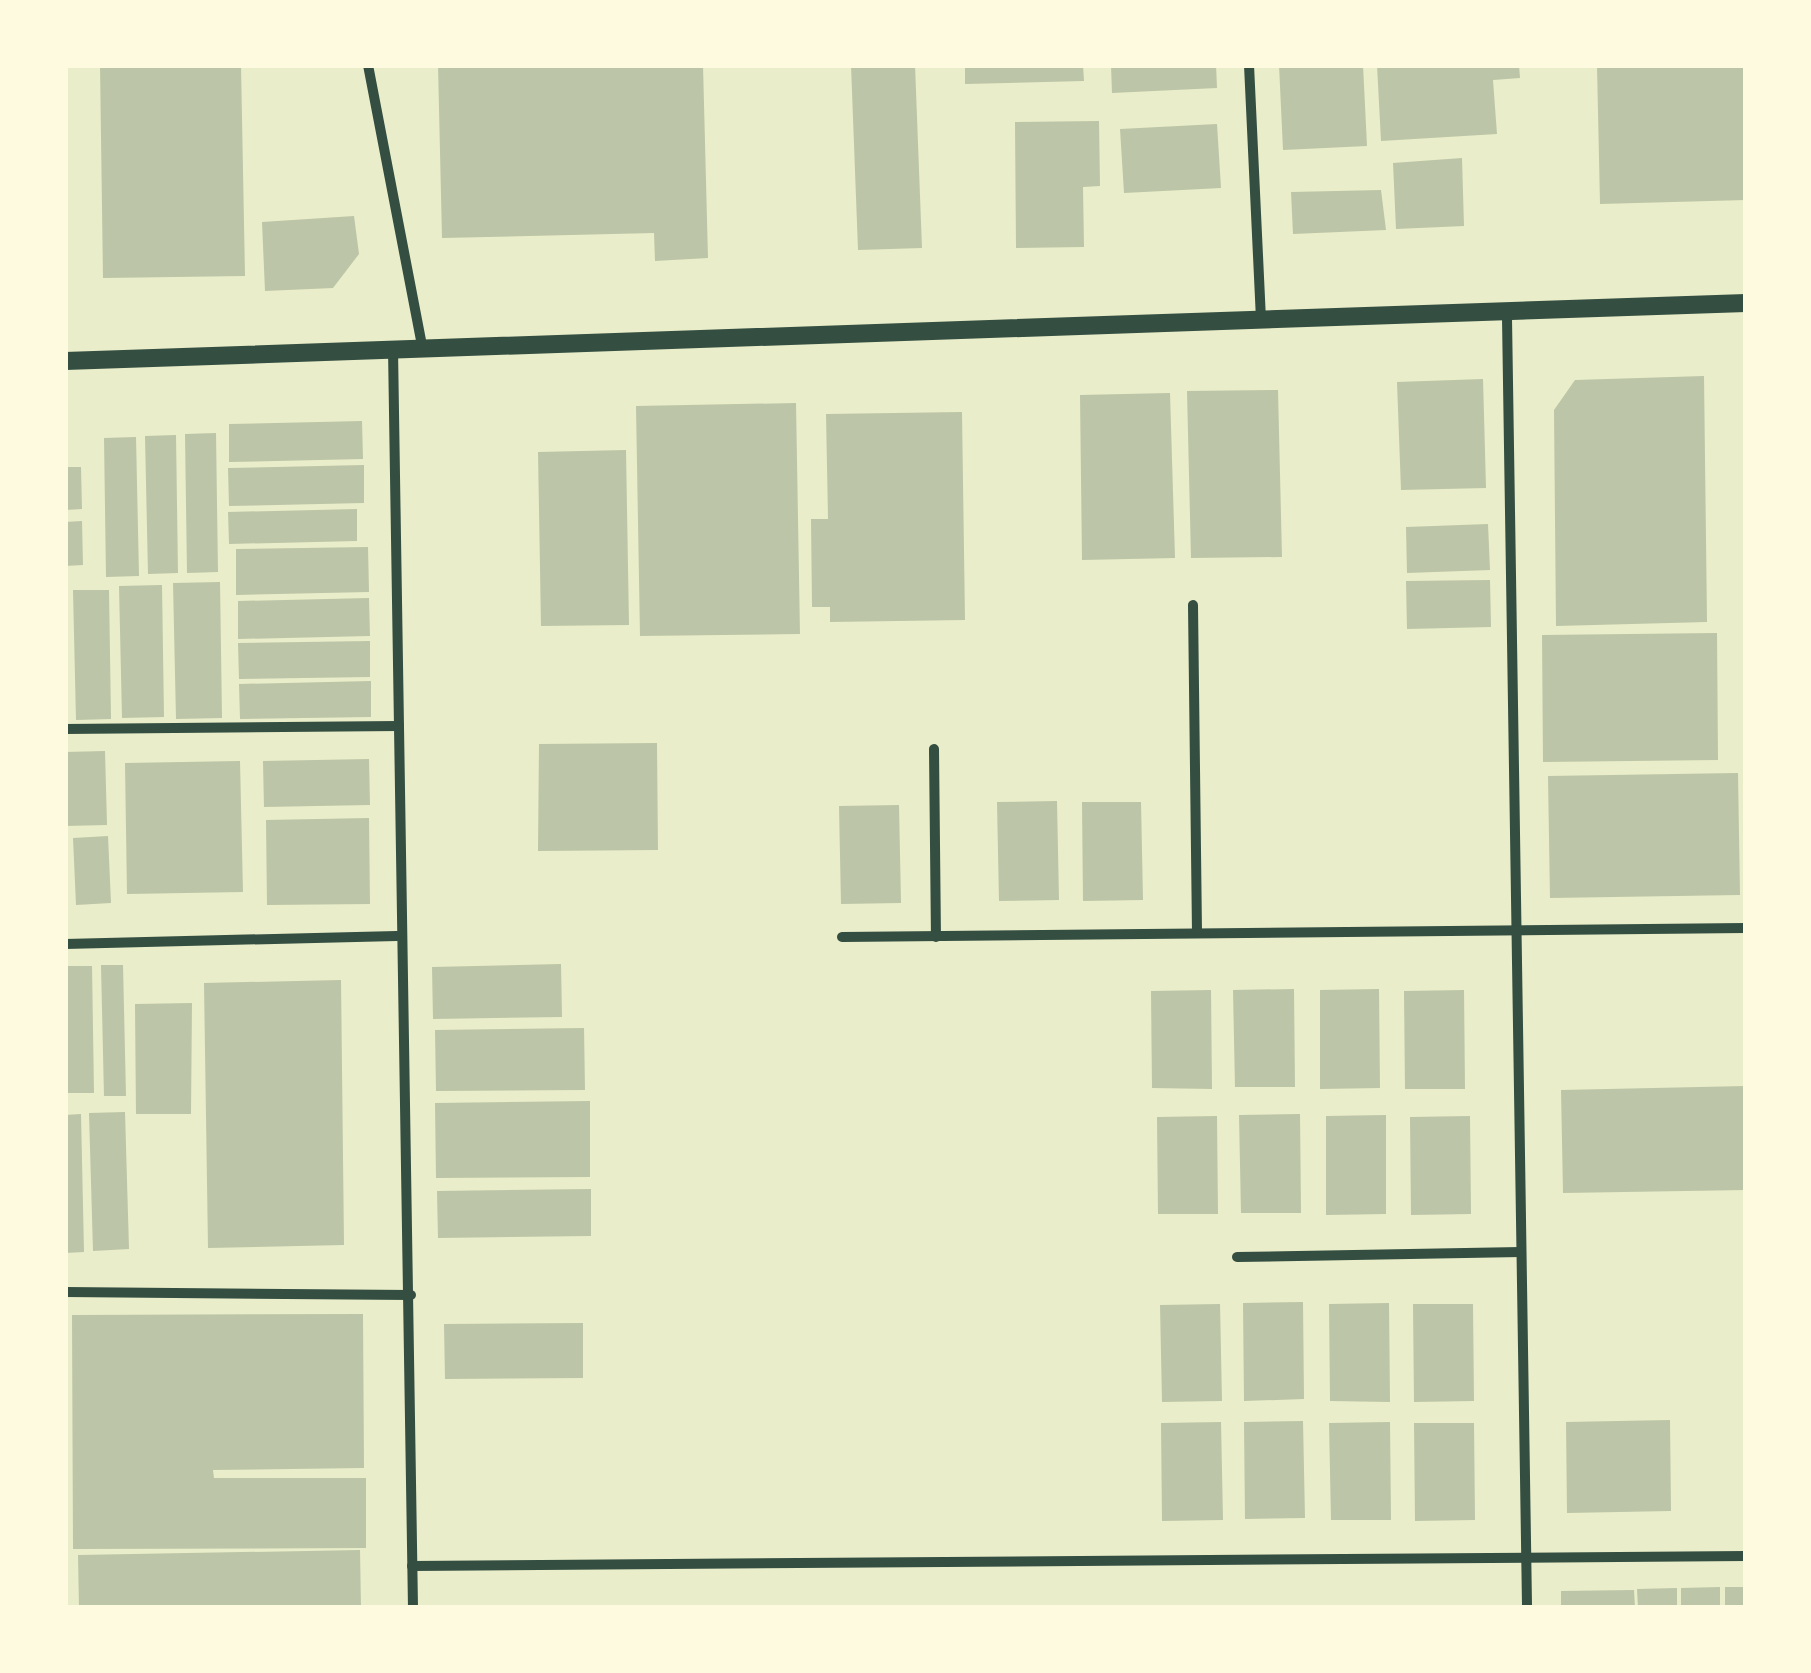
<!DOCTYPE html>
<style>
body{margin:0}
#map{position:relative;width:1811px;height:1673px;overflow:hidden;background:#e9edc9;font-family:Cabin,sans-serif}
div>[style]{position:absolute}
.building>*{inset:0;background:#bcc5a7}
.minor>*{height:10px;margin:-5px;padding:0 5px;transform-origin:5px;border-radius:5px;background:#344e41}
.tertiary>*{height:18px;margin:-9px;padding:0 9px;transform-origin:9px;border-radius:9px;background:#344e41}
span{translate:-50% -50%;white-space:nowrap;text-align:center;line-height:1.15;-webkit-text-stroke:9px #fefae0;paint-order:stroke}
.frame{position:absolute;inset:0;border:68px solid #fefae0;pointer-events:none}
</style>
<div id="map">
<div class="building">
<i style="clip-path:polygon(100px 65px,241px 65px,245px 276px,103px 278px)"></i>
<i style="clip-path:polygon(438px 65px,703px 65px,708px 258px,655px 261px,654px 233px,442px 238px)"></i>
<i style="clip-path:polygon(851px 65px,915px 65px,922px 248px,858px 250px)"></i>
<i style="clip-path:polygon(965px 65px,1083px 65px,1084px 81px,965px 84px)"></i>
<i style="clip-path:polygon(1111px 65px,1216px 65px,1217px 88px,1112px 93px)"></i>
<i style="clip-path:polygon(1279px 65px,1363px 65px,1367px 146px,1283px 150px)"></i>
<i style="clip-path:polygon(1377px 65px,1519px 65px,1520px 78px,1493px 80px,1497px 134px,1381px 141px)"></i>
<i style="clip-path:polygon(1597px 65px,1746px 65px,1746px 200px,1600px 204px)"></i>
<i style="clip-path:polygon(1099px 121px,1100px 186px,1083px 187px,1084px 247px,1016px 248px,1015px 122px)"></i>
<i style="clip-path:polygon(1217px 124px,1221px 188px,1124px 193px,1120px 129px)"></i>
<i style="clip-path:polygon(1462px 158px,1464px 226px,1396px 229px,1393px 163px)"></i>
<i style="clip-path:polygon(1381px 190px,1386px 230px,1293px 234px,1291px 192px)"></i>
<i style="clip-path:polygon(354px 216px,359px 254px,333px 288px,265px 291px,262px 222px)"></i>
<i style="clip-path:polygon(1704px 376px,1707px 622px,1556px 626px,1554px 410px,1575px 380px)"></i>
<i style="clip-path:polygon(1483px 379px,1486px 488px,1401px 490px,1397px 382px)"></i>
<i style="clip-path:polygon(1278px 390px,1282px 557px,1191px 558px,1187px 391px)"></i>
<i style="clip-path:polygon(1170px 393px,1175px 558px,1082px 560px,1080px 395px)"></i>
<i style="clip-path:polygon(796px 403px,800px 634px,640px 636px,636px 406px)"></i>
<i style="clip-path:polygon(962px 412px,965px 620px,830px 622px,830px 607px,812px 607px,811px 519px,828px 519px,826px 414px)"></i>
<i style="clip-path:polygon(362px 421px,363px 459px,229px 462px,229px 424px)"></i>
<i style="clip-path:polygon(216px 433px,218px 572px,187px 573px,185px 434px)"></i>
<i style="clip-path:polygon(176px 435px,178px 573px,148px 574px,145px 436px)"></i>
<i style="clip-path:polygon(136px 437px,139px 576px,106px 577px,104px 438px)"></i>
<i style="clip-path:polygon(626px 450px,629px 625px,541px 626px,538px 452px)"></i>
<i style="clip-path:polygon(364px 465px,364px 503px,229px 506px,228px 468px)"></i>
<i style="clip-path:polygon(65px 467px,81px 467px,82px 509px,65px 510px)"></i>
<i style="clip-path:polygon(357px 509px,357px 541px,229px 544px,228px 512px)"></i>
<i style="clip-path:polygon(82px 521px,83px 565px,65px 566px,65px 522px)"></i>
<i style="clip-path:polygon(1488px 524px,1490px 570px,1407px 573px,1406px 527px)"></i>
<i style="clip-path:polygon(368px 547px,369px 592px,236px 595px,236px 549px)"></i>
<i style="clip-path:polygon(1490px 580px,1491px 627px,1407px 629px,1406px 581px)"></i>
<i style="clip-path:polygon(220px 582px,222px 718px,176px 719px,173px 583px)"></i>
<i style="clip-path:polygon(162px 585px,164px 717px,122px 718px,119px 586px)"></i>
<i style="clip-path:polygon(73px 590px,109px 590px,111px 719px,76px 720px)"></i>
<i style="clip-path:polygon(369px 598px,370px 636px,238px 639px,238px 601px)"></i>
<i style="clip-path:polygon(1717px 633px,1718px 760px,1543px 762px,1542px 635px)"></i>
<i style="clip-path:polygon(370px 641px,370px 677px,239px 679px,238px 643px)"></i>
<i style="clip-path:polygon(371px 681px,371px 717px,240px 719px,239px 684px)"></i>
<i style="clip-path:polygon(657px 743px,658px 850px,538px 851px,539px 744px)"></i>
<i style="clip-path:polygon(105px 751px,107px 825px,65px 826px,65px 752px)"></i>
<i style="clip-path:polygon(369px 759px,370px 805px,264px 807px,263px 761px)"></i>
<i style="clip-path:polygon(240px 761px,243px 892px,127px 894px,125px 763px)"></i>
<i style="clip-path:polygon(1738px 773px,1740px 895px,1550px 898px,1548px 776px)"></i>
<i style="clip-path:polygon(1057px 801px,1059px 900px,999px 901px,997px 802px)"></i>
<i style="clip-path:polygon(1082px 802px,1141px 802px,1143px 900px,1083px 901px)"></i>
<i style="clip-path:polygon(899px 805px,901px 903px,841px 904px,839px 806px)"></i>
<i style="clip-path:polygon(369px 818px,370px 904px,267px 905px,266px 820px)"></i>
<i style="clip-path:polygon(108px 836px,111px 903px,76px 905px,73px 838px)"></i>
<i style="clip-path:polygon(561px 964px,562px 1017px,433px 1019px,432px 967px)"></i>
<i style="clip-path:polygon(101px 965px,123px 965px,126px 1096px,104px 1096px)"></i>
<i style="clip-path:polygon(65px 966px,92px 966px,94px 1093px,65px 1093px)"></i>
<i style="clip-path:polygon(341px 980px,344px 1245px,208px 1248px,204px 983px)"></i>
<i style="clip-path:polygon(1294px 989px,1295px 1087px,1235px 1087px,1233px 990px)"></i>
<i style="clip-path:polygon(1379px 989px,1380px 1088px,1320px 1089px,1320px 990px)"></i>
<i style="clip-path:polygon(1211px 990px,1212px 1089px,1152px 1088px,1151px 991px)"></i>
<i style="clip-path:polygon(1464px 990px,1465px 1089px,1405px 1089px,1404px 991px)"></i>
<i style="clip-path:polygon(192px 1003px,191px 1114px,136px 1114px,135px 1004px)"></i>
<i style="clip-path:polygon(584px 1028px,585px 1090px,436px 1091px,435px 1030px)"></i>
<i style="clip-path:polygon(1746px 1086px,1746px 1190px,1563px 1193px,1561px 1090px)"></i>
<i style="clip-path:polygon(590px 1101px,590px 1177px,436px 1178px,435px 1103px)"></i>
<i style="clip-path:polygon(125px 1112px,129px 1249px,93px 1251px,89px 1113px)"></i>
<i style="clip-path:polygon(81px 1114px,84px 1252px,65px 1253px,65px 1115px)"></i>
<i style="clip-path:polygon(1300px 1114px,1301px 1213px,1241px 1213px,1239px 1115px)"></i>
<i style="clip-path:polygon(1386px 1115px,1386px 1214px,1326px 1215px,1326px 1116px)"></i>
<i style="clip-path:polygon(1217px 1116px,1218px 1214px,1158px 1214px,1157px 1117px)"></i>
<i style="clip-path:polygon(1470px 1116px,1471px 1214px,1411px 1215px,1410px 1117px)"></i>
<i style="clip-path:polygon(591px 1189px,591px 1236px,438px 1238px,437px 1191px)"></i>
<i style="clip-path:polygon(1303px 1302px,1304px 1399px,1244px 1401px,1243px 1303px)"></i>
<i style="clip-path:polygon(1389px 1303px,1390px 1402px,1330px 1401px,1329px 1304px)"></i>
<i style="clip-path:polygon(1220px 1304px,1222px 1401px,1162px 1402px,1160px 1305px)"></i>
<i style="clip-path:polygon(1413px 1304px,1473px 1304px,1474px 1401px,1414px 1402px)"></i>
<i style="clip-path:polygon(363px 1314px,364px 1468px,213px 1470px,214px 1478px,366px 1478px,366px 1548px,73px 1549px,72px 1315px)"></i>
<i style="clip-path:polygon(583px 1323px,583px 1378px,445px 1379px,444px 1324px)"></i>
<i style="clip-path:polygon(1670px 1420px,1671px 1511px,1567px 1513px,1566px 1422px)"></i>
<i style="clip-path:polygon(1303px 1421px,1305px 1518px,1245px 1519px,1244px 1422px)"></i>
<i style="clip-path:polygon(1221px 1422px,1223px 1520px,1162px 1521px,1161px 1423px)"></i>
<i style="clip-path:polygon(1390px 1422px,1391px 1520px,1331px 1520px,1329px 1423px)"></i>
<i style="clip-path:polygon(1414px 1423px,1474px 1423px,1475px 1520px,1415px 1521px)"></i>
<i style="clip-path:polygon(360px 1550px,361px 1608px,79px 1608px,78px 1555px)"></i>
<i style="clip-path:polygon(1720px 1587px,1720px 1608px,1681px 1608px,1681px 1588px)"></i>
<i style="clip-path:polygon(1725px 1587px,1746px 1587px,1746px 1608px,1725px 1608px)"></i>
<i style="clip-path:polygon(1677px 1588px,1677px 1608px,1638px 1608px,1637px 1589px)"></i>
<i style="clip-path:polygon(1634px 1590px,1635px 1608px,1561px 1608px,1561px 1591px)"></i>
</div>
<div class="minor">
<i style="left:368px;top:65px;width:285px;rotate:79.1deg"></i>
<i style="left:1249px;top:65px;width:258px;rotate:87.3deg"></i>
<i style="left:1507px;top:318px;width:1290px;rotate:89.11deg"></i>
<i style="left:393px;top:349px;width:1259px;rotate:89.09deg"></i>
<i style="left:1193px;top:605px;width:328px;rotate:89.3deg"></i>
<i style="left:65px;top:729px;width:334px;rotate:-0.5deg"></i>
<i style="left:934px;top:749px;width:188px;rotate:89.4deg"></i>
<i style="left:842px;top:937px;width:904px;rotate:-0.57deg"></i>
<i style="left:65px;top:944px;width:332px;rotate:-1.4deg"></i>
<i style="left:1237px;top:1257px;width:284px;rotate:-1deg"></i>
<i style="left:65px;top:1292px;width:346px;rotate:0.5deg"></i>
<i style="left:412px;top:1566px;width:1334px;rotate:-0.43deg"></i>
</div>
<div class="tertiary">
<i style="left:65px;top:361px;width:1682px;rotate:-1.98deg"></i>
</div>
<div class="frame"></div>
</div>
